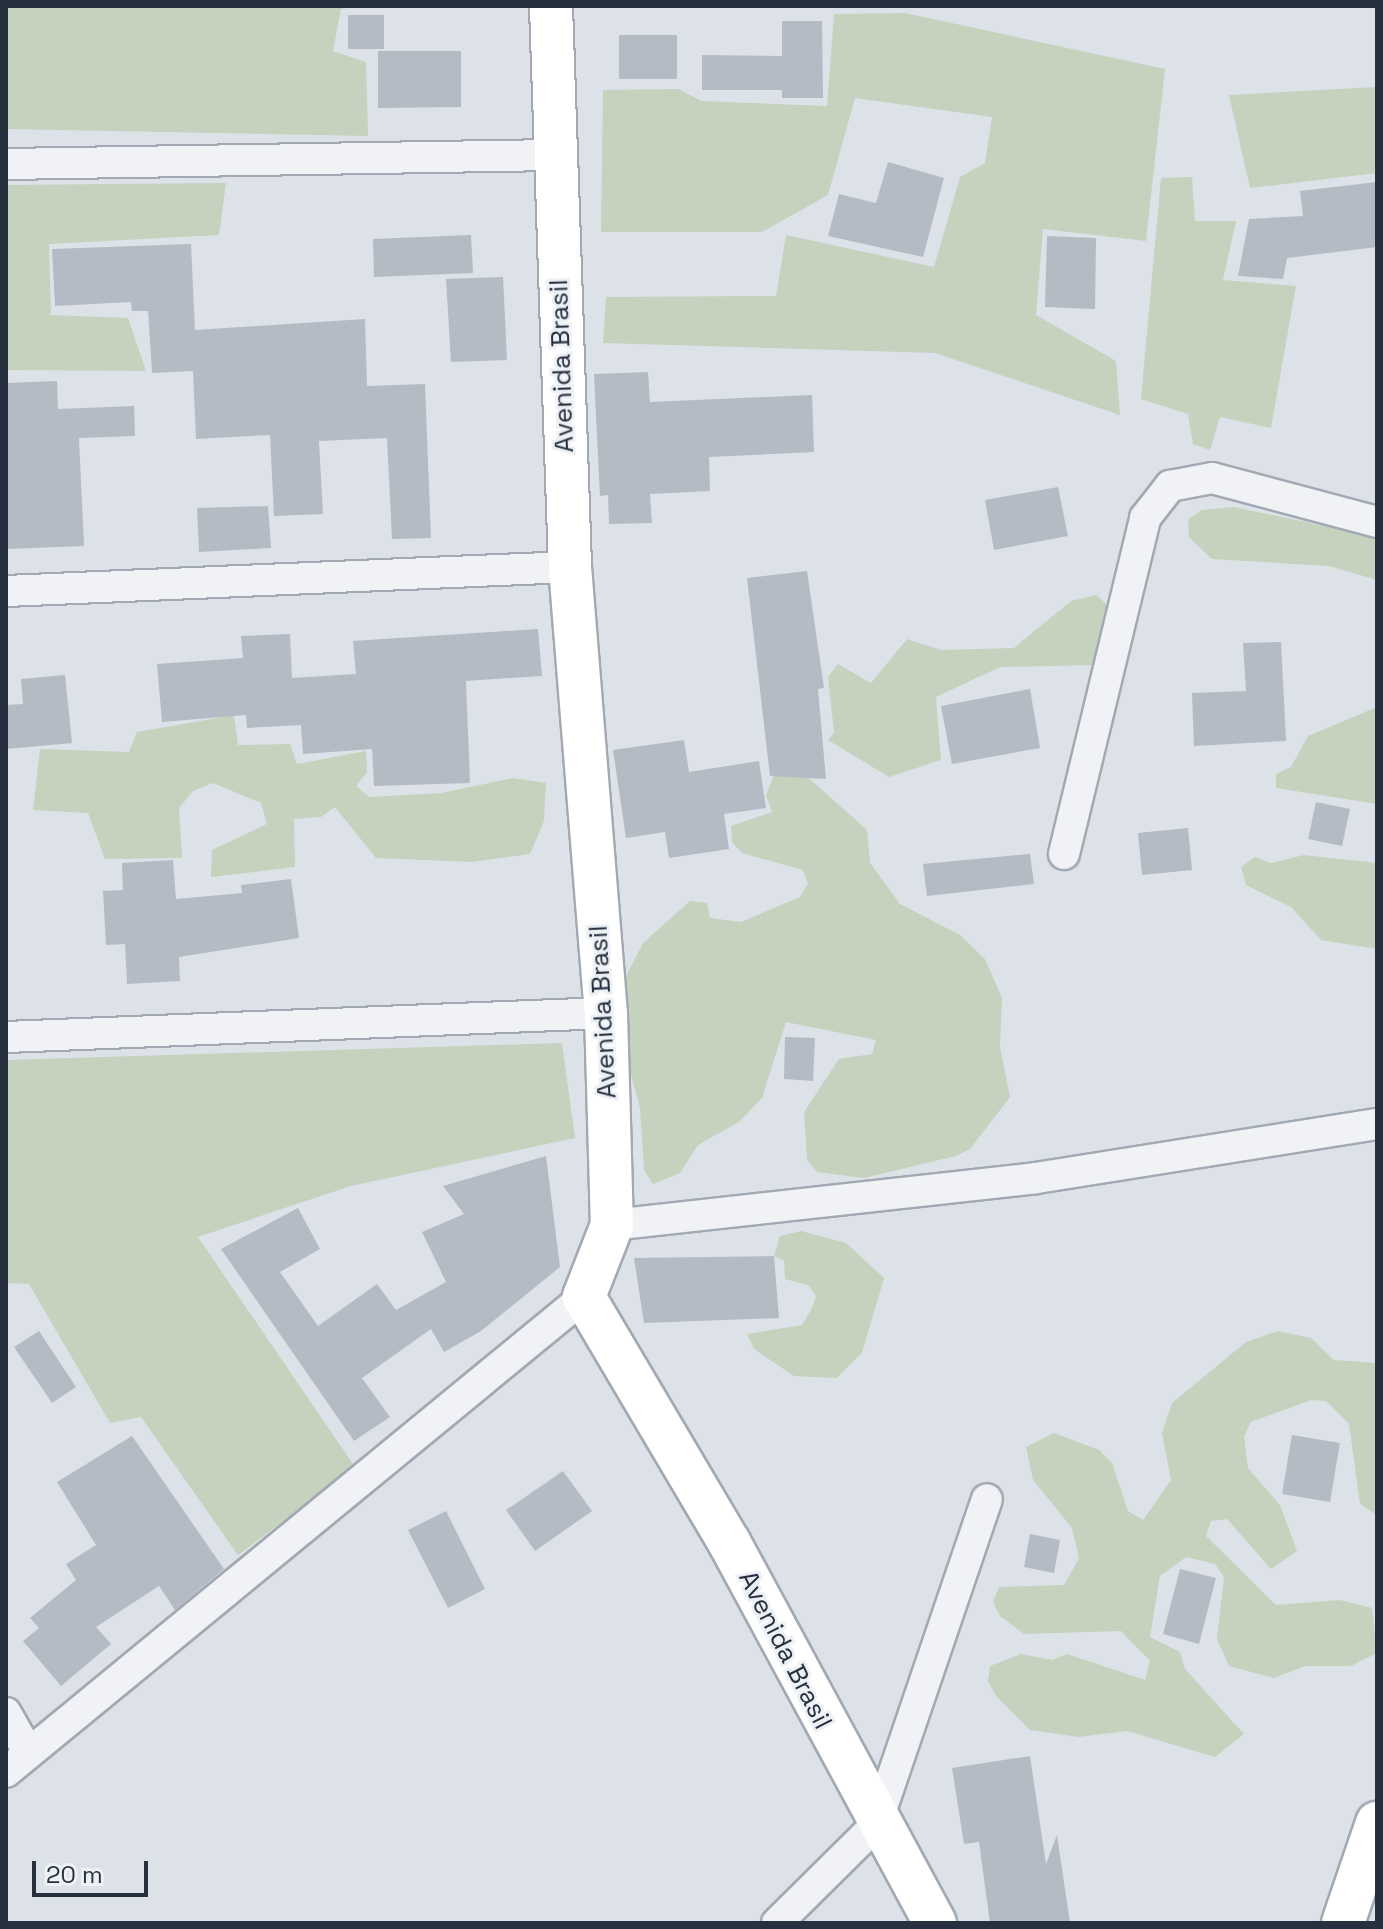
<!DOCTYPE html>
<style>
body{margin:0}
#map{position:relative;width:1383px;height:1929px;overflow:hidden;background:#dde2e8;font-family:"Space Grotesk",sans-serif}
div>[style]{position:absolute}
.green>*{inset:0;background:#c4d2be}
.building>*{inset:0;background:#b4bbc4}
.roads{filter:drop-shadow(2px 0 #a2a9b2) drop-shadow(-2px 0 #a2a9b2) drop-shadow(0 2px #a2a9b2) drop-shadow(0 -2px #a2a9b2)}
.street>*{height:30px;margin:-15px;padding:0 15px;transform-origin:15px;border-radius:15px;background:#f0f2f6}
.secondary>*{height:42px;margin:-21px;padding:0 21px;transform-origin:21px;border-radius:21px;background:#fff}
span{translate:-50% -50%;white-space:nowrap;text-align:center;line-height:1.15;-webkit-text-stroke:6px #edf1f5;paint-order:stroke}
.street-label{font-size:26px;color:#26303f}
.frame{position:absolute;inset:0;border:8px solid #26303f;pointer-events:none}
.scale{position:absolute;left:32px;top:1861px;width:116px;height:36px;box-sizing:border-box;border:4px solid #26303f;border-top:0;padding-left:10px;font-size:24px;line-height:28px;white-space:nowrap;color:#26303f;-webkit-text-stroke:6px #edf1f5;paint-order:stroke}
</style>
<div id="map">
<div class="green">
<i style="clip-path:polygon(6px 6px,363px 6px,341px 9px,333px 51px,366px 62px,368px 136px,6px 129px)"></i>
<i style="clip-path:polygon(905px 13px,1165px 69px,1146px 241px,1043px 229px,1036px 315px,1116px 361px,1120px 415px,935px 353px,603px 343px,606px 297px,776px 296px,786px 235px,934px 267px,960px 177px,985px 163px,992px 117px,855px 98px,828px 195px,762px 232px,601px 232px,603px 90px,679px 89px,701px 101px,827px 106px,834px 14px)"></i>
<i style="clip-path:polygon(1377px 87px,1377px 173px,1250px 188px,1229px 95px)"></i>
<i style="clip-path:polygon(1192px 177px,1195px 221px,1236px 221px,1223px 280px,1296px 286px,1271px 428px,1220px 417px,1210px 450px,1193px 444px,1188px 414px,1141px 399px,1161px 178px)"></i>
<i style="clip-path:polygon(226px 183px,219px 235px,49px 244px,51px 315px,128px 318px,146px 371px,6px 370px,6px 185px)"></i>
<i style="clip-path:polygon(1234px 507px,1377px 537px,1377px 580px,1329px 566px,1212px 559px,1189px 537px,1188px 520px,1201px 510px)"></i>
<i style="clip-path:polygon(1097px 595px,1109px 607px,1097px 665px,1000px 667px,936px 697px,941px 760px,889px 777px,828px 740px,834px 732px,828px 677px,838px 664px,871px 683px,907px 639px,941px 650px,1014px 648px,1071px 601px)"></i>
<i style="clip-path:polygon(1377px 707px,1377px 804px,1276px 788px,1276px 774px,1291px 767px,1308px 736px)"></i>
<i style="clip-path:polygon(234px 715px,238px 745px,290px 744px,297px 764px,366px 751px,367px 772px,356px 786px,369px 797px,441px 793px,513px 778px,546px 783px,544px 821px,530px 854px,471px 862px,376px 858px,335px 807px,321px 817px,294px 819px,295px 867px,211px 877px,212px 850px,267px 824px,261px 803px,213px 783px,193px 791px,179px 808px,182px 858px,105px 859px,88px 813px,33px 810px,40px 749px,129px 752px,137px 732px)"></i>
<i style="clip-path:polygon(794px 765px,867px 830px,870px 863px,900px 904px,960px 935px,985px 959px,1002px 998px,1000px 1047px,1010px 1097px,970px 1149px,956px 1156px,864px 1178px,817px 1172px,807px 1160px,804px 1112px,839px 1059px,872px 1054px,876px 1040px,786px 1022px,762px 1098px,739px 1122px,698px 1145px,680px 1173px,653px 1184px,644px 1170px,640px 1108px,623px 1047px,621px 986px,643px 943px,690px 901px,707px 903px,710px 918px,741px 922px,800px 897px,808px 884px,803px 870px,742px 853px,732px 842px,731px 826px,772px 812px,766px 795px,778px 766px)"></i>
<i style="clip-path:polygon(1304px 855px,1377px 863px,1377px 949px,1321px 940px,1291px 907px,1246px 885px,1241px 867px,1255px 857px,1271px 863px)"></i>
<i style="clip-path:polygon(562px 1043px,575px 1138px,351px 1186px,198px 1237px,355px 1467px,238px 1555px,141px 1417px,110px 1423px,29px 1284px,6px 1283px,6px 1060px)"></i>
<i style="clip-path:polygon(801px 1231px,846px 1243px,884px 1278px,862px 1353px,837px 1378px,794px 1376px,754px 1349px,747px 1334px,802px 1325px,811px 1310px,816px 1296px,808px 1285px,785px 1279px,784px 1261px,774px 1256px,780px 1236px)"></i>
<i style="clip-path:polygon(1278px 1331px,1311px 1338px,1334px 1360px,1377px 1363px,1377px 1515px,1360px 1504px,1349px 1424px,1326px 1401px,1311px 1400px,1251px 1422px,1244px 1436px,1248px 1468px,1280px 1505px,1297px 1551px,1271px 1569px,1227px 1519px,1211px 1521px,1206px 1536px,1276px 1605px,1340px 1600px,1372px 1608px,1377px 1653px,1351px 1666px,1305px 1666px,1274px 1678px,1229px 1666px,1217px 1639px,1224px 1577px,1215px 1564px,1186px 1557px,1160px 1576px,1150px 1637px,1180px 1652px,1185px 1669px,1244px 1734px,1215px 1757px,1127px 1731px,1078px 1737px,1030px 1730px,996px 1696px,988px 1681px,990px 1666px,1021px 1654px,1052px 1660px,1067px 1654px,1145px 1680px,1150px 1661px,1121px 1631px,1024px 1634px,1000px 1616px,993px 1602px,999px 1587px,1064px 1585px,1079px 1558px,1072px 1528px,1033px 1480px,1026px 1447px,1054px 1433px,1099px 1450px,1112px 1463px,1128px 1511px,1143px 1520px,1171px 1480px,1162px 1433px,1172px 1403px,1246px 1342px)"></i>
</div>
<div class="building">
<i style="clip-path:polygon(348px 15px,384px 15px,384px 49px,348px 49px)"></i>
<i style="clip-path:polygon(782px 21px,822px 21px,823px 98px,782px 98px,782px 90px,702px 90px,702px 55px,782px 56px)"></i>
<i style="clip-path:polygon(619px 35px,677px 35px,677px 79px,619px 79px)"></i>
<i style="clip-path:polygon(378px 51px,461px 51px,461px 107px,378px 108px)"></i>
<i style="clip-path:polygon(888px 162px,944px 178px,923px 257px,828px 236px,839px 194px,876px 203px)"></i>
<i style="clip-path:polygon(1377px 182px,1377px 247px,1287px 258px,1283px 279px,1238px 276px,1249px 219px,1303px 216px,1300px 191px)"></i>
<i style="clip-path:polygon(471px 235px,473px 273px,374px 277px,373px 239px)"></i>
<i style="clip-path:polygon(1047px 236px,1096px 238px,1095px 309px,1045px 307px)"></i>
<i style="clip-path:polygon(191px 244px,195px 330px,365px 319px,367px 386px,425px 384px,431px 538px,392px 539px,387px 438px,319px 441px,323px 514px,274px 516px,270px 435px,196px 439px,193px 371px,152px 373px,148px 311px,132px 311px,131px 302px,55px 306px,52px 249px)"></i>
<i style="clip-path:polygon(503px 277px,507px 360px,451px 362px,446px 279px)"></i>
<i style="clip-path:polygon(648px 372px,650px 402px,812px 395px,814px 452px,709px 457px,710px 491px,650px 494px,652px 523px,609px 524px,608px 495px,600px 496px,594px 374px)"></i>
<i style="clip-path:polygon(57px 381px,58px 409px,134px 406px,135px 436px,79px 438px,84px 546px,6px 549px,6px 383px)"></i>
<i style="clip-path:polygon(1058px 487px,1068px 536px,994px 550px,985px 500px)"></i>
<i style="clip-path:polygon(268px 506px,271px 548px,199px 552px,197px 508px)"></i>
<i style="clip-path:polygon(807px 571px,824px 688px,818px 689px,826px 779px,770px 776px,747px 578px)"></i>
<i style="clip-path:polygon(538px 629px,542px 676px,466px 681px,470px 783px,374px 786px,372px 749px,303px 754px,301px 725px,247px 728px,246px 715px,162px 722px,157px 664px,243px 658px,241px 636px,290px 634px,292px 678px,356px 674px,353px 641px)"></i>
<i style="clip-path:polygon(1281px 642px,1286px 741px,1194px 746px,1192px 693px,1246px 691px,1243px 643px)"></i>
<i style="clip-path:polygon(65px 675px,72px 743px,6px 749px,6px 705px,23px 704px,21px 679px)"></i>
<i style="clip-path:polygon(1030px 689px,1040px 748px,952px 764px,941px 706px)"></i>
<i style="clip-path:polygon(684px 740px,689px 772px,759px 761px,766px 808px,724px 814px,729px 849px,669px 858px,665px 832px,626px 838px,613px 750px)"></i>
<i style="clip-path:polygon(1316px 802px,1350px 809px,1342px 846px,1308px 839px)"></i>
<i style="clip-path:polygon(1188px 828px,1192px 870px,1142px 875px,1138px 833px)"></i>
<i style="clip-path:polygon(1030px 854px,1034px 884px,927px 896px,923px 864px)"></i>
<i style="clip-path:polygon(173px 860px,176px 899px,242px 893px,241px 885px,291px 879px,299px 938px,179px 957px,180px 981px,127px 984px,125px 944px,106px 945px,103px 891px,123px 890px,122px 863px)"></i>
<i style="clip-path:polygon(785px 1037px,815px 1038px,813px 1081px,784px 1079px)"></i>
<i style="clip-path:polygon(546px 1156px,560px 1267px,481px 1331px,444px 1352px,431px 1329px,362px 1378px,390px 1417px,354px 1441px,221px 1249px,298px 1208px,320px 1249px,280px 1272px,318px 1326px,377px 1284px,396px 1310px,446px 1282px,422px 1232px,464px 1214px,443px 1186px)"></i>
<i style="clip-path:polygon(774px 1256px,779px 1318px,644px 1323px,634px 1258px)"></i>
<i style="clip-path:polygon(39px 1331px,76px 1387px,52px 1403px,14px 1347px)"></i>
<i style="clip-path:polygon(1292px 1435px,1340px 1443px,1330px 1502px,1282px 1494px)"></i>
<i style="clip-path:polygon(132px 1436px,224px 1569px,175px 1610px,159px 1586px,96px 1627px,111px 1644px,61px 1686px,23px 1641px,39px 1628px,30px 1618px,76px 1580px,66px 1564px,96px 1545px,57px 1482px)"></i>
<i style="clip-path:polygon(563px 1471px,592px 1511px,535px 1551px,506px 1510px)"></i>
<i style="clip-path:polygon(446px 1511px,485px 1589px,448px 1608px,408px 1530px)"></i>
<i style="clip-path:polygon(1030px 1534px,1060px 1540px,1054px 1573px,1024px 1567px)"></i>
<i style="clip-path:polygon(1180px 1569px,1216px 1578px,1199px 1644px,1163px 1634px)"></i>
<i style="clip-path:polygon(1030px 1756px,1046px 1864px,1057px 1835px,1070px 1923px,990px 1923px,979px 1842px,964px 1844px,952px 1768px)"></i>
</div>
<div class="roads">
<div class="street">
<i style="left:6px;top:164px;width:547px;rotate:-0.94deg"></i>
<i style="left:6px;top:591px;width:565px;rotate:-2.44deg"></i>
<i style="left:1064px;top:854px;width:346px;rotate:-76.4deg"></i>
<i style="left:1145px;top:518px;width:41px;rotate:-52deg"></i>
<i style="left:1170px;top:486px;width:43px;rotate:-10.8deg"></i>
<i style="left:1212px;top:478px;width:171px;rotate:14.9deg"></i>
<i style="left:6px;top:1037px;width:600px;rotate:-2.29deg"></i>
<i style="left:612px;top:1225px;width:427px;rotate:-6.3deg"></i>
<i style="left:1036px;top:1178px;width:345px;rotate:-9deg"></i>
<i style="left:6px;top:1713px;width:45px;rotate:60.6deg"></i>
<i style="left:6px;top:1772px;width:748px;rotate:-39.41deg"></i>
<i style="left:777px;top:1923px;width:139px;rotate:-44.7deg"></i>
<i style="left:876px;top:1825px;width:344px;rotate:-71.2deg"></i>
</div>
<div class="secondary">
<i style="left:551px;top:6px;width:561px;rotate:88.06deg"></i>
<i style="left:570px;top:567px;width:447px;rotate:85.4deg"></i>
<i style="left:606px;top:1013px;width:212px;rotate:88.4deg"></i>
<i style="left:612px;top:1225px;width:77px;rotate:111.3deg"></i>
<i style="left:584px;top:1297px;width:285px;rotate:59.4deg"></i>
<i style="left:729px;top:1542px;width:433px;rotate:61.6deg"></i>
<i style="left:1343px;top:1923px;width:106px;rotate:-71.2deg"></i>
</div>
</div>
<div class="street-label">
<span style="left:562px;top:366px;rotate:-92deg">Avenida Brasil</span>
<span style="left:603px;top:1012px;rotate:-93deg">Avenida Brasil</span>
<span style="left:785px;top:1650px;rotate:63deg">Avenida Brasil</span>
</div>
<div class="frame"></div>
<div class="scale">20 m</div>
</div>
